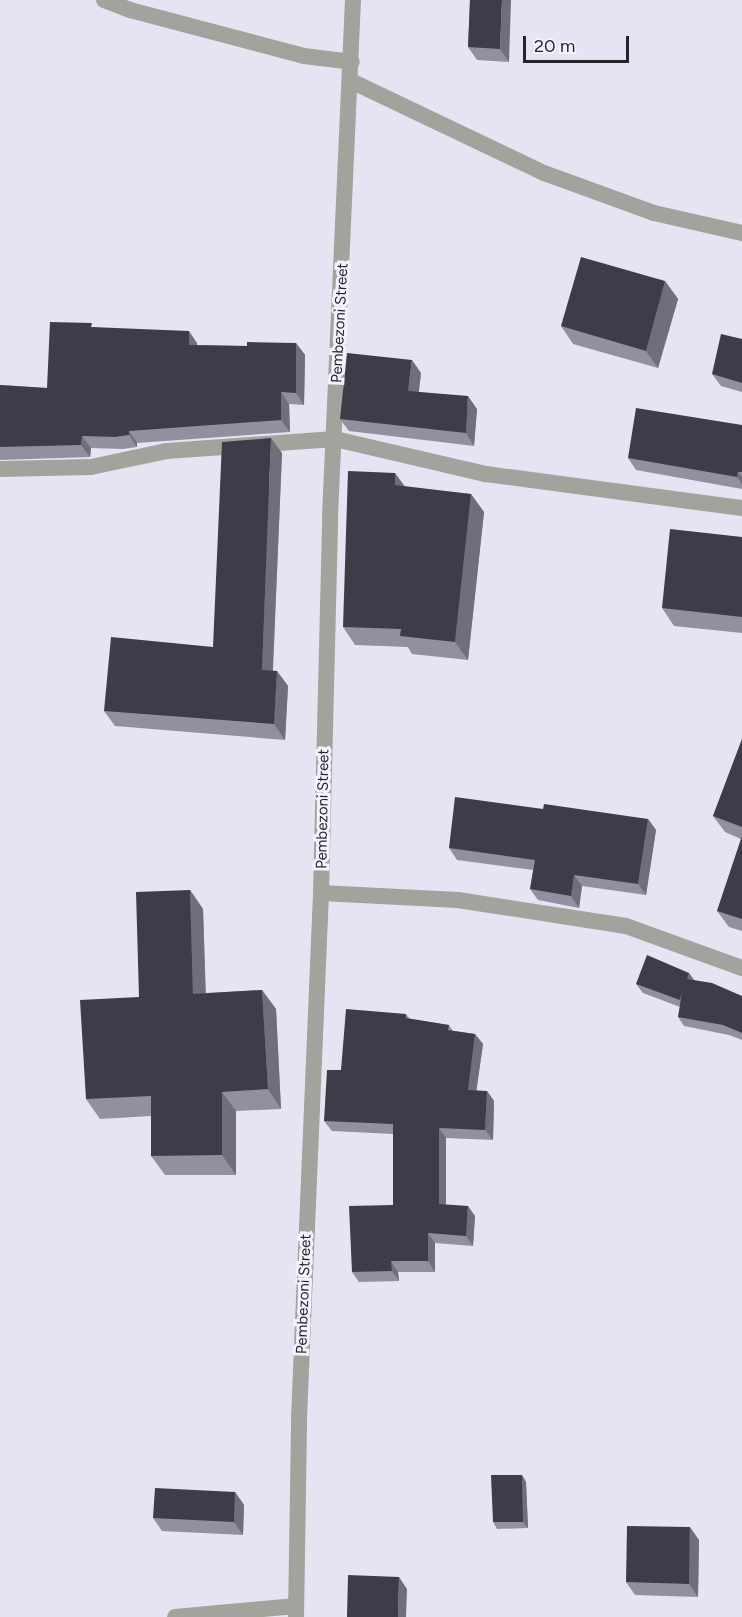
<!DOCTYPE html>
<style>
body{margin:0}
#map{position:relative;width:742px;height:1617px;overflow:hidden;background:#e8e3f3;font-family:Figtree,sans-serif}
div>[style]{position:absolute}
.minor>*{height:16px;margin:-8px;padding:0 8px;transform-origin:8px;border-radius:8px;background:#a1a39c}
.wall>*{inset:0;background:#948f9e}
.shaded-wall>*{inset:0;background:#726d7b}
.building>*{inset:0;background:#3f3b48}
span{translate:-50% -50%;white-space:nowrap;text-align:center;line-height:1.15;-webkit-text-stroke:6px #f5f1fe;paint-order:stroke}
.street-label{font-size:15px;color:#27252b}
.scale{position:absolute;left:523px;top:36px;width:106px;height:27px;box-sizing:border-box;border:3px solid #27252b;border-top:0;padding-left:8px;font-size:18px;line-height:21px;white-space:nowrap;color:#27252b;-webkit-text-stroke:4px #f5f1fe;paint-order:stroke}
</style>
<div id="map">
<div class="minor">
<i style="left:104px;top:0;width:28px;rotate:21deg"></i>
<i style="left:130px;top:10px;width:180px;rotate:14.8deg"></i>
<i style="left:304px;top:56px;width:48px;rotate:7.1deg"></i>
<i style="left:351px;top:81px;width:214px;rotate:25.5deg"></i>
<i style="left:544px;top:173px;width:117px;rotate:20deg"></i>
<i style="left:654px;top:213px;width:90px;rotate:12.8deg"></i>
<i style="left:0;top:469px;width:91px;rotate:-1.3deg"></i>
<i style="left:91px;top:467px;width:78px;rotate:-11.9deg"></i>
<i style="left:167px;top:451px;width:168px;rotate:-4.1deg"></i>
<i style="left:335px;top:439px;width:155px;rotate:13.1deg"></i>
<i style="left:486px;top:474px;width:258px;rotate:7.6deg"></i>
<i style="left:321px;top:893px;width:137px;rotate:2.9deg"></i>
<i style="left:458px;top:900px;width:170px;rotate:8.8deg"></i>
<i style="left:626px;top:926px;width:123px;rotate:19.9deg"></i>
<i style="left:175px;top:1617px;width:121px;rotate:-5.2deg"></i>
<i style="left:296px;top:1617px;width:199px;rotate:-89.1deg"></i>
<i style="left:299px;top:1418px;width:525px;rotate:-87.6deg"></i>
<i style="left:321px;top:893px;width:377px;rotate:-88.6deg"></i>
<i style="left:330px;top:516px;width:517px;rotate:-87.45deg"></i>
</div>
<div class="wall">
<i style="clip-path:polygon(470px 0,509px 62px,477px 60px,468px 47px)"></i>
<i style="clip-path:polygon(665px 281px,678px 299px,658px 368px,573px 344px,561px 326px)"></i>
<i style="clip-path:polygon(94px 327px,197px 343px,197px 345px,247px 346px,296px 343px,305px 355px,304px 405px,289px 404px,290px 432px,137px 443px,137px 447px,123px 449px,91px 448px,90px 457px,0 460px,0 385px,47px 388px)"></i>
<i style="clip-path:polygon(742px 339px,742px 392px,721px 386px,712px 374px)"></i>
<i style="clip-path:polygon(421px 373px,419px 392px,477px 409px,474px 446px,349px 431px,340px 419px)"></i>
<i style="clip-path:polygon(742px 425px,742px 489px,636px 470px,628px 458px)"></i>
<i style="clip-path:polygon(282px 453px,273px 671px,277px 671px,288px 686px,285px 740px,115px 726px,104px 711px,213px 647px)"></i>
<i style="clip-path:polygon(395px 473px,405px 487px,471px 494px,484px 512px,468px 660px,412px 654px,408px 647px,355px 645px,343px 627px)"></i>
<i style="clip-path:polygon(742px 537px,742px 633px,674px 626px,662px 608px)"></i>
<i style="clip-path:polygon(742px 739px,742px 931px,729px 927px,717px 911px,741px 839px,725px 832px,713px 816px)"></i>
<i style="clip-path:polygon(543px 809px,648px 819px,656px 830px,646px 895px,582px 886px,579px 908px,538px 900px,530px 889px,533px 870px,457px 860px,449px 848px)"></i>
<i style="clip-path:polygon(190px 890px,203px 909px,206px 993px,262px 990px,276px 1009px,281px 1109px,236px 1111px,236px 1175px,165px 1175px,151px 1156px,151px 1116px,100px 1119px,86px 1099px,139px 997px)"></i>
<i style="clip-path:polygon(689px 973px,694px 980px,742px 996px,742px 1040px,729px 1035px,684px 1026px,678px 1017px,680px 1007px,643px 993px,636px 984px)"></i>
<i style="clip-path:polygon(406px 1014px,410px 1019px,449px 1025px,453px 1031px,475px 1034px,483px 1044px,476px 1091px,487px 1091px,494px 1101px,493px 1140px,446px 1138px,446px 1205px,475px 1216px,473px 1246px,435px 1243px,435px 1272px,398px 1272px,399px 1281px,359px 1282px,352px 1272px,393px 1205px,393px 1134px,332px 1131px,324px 1121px,341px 1070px)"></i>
<i style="clip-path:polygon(522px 1475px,526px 1482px,528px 1528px,497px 1529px,493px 1522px)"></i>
<i style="clip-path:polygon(235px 1492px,244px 1505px,243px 1535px,162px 1531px,153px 1518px)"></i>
<i style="clip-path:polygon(699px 1540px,698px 1597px,635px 1595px,626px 1582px)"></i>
</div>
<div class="shaded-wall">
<i style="clip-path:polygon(502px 0,511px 0,509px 62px,500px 49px)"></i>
<i style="clip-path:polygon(665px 281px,678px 299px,658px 368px,646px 351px)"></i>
<i style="clip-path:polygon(189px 331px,197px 343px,197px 357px,189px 345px)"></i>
<i style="clip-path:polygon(296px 343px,305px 355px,304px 405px,296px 393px)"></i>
<i style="clip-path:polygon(412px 360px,421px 373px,417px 404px,408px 391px)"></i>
<i style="clip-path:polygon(281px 392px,289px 404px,290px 432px,281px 420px)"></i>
<i style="clip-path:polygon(468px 396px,477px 409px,474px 446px,466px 433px)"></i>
<i style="clip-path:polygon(129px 431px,137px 443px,137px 447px,129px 435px)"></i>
<i style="clip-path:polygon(82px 436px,91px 448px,90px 457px,81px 445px)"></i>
<i style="clip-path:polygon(271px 438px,282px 453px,272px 686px,262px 670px)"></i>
<i style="clip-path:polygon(738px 472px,742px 477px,742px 484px,737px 477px)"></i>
<i style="clip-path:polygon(395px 473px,408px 491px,395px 485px)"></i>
<i style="clip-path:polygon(471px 494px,484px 512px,468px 660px,455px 642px)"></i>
<i style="clip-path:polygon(277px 671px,288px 686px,285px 740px,274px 724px)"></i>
<i style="clip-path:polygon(648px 819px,656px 830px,646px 895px,638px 884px)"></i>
<i style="clip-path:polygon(574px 875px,582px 886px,579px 908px,571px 896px)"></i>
<i style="clip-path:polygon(190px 890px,203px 909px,206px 1013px,193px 994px)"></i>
<i style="clip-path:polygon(689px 973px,696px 983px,687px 979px)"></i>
<i style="clip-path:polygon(262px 990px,276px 1009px,281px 1109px,268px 1089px)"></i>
<i style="clip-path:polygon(475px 1034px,483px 1044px,475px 1101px,468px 1090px)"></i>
<i style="clip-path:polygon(487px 1091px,494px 1101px,493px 1140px,485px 1130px)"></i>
<i style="clip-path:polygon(222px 1092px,236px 1111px,236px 1175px,222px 1155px)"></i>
<i style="clip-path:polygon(439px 1128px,446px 1138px,446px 1215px,439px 1204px)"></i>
<i style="clip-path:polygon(468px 1206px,475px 1216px,473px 1246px,466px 1236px)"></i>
<i style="clip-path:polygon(428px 1233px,435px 1243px,435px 1272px,428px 1261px)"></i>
<i style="clip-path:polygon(391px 1261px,398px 1272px,399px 1281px,392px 1271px)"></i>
<i style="clip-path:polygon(522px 1475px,526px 1482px,528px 1528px,523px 1522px)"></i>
<i style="clip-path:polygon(235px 1492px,244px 1505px,243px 1535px,234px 1522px)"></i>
<i style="clip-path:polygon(690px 1527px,699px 1540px,698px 1597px,689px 1584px)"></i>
<i style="clip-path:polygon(399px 1577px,407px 1589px,406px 1617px,398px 1617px)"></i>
</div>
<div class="building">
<i style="clip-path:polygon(470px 0,502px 0,500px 49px,468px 47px)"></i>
<i style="clip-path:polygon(581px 257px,665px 281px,646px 351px,561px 326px)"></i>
<i style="clip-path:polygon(50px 322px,92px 323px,91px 327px,189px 331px,189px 345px,247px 346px,247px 342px,296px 343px,296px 393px,281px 392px,281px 420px,129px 431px,129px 435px,115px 437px,82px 436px,81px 445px,0 447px,0 385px,47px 388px)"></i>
<i style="clip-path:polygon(721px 334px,742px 339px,742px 383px,712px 374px)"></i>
<i style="clip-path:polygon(347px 353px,412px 360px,408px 391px,468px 396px,466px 433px,340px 419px)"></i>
<i style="clip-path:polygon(636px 408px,742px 425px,742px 472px,738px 472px,737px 477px,628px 458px)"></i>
<i style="clip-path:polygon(271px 438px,262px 670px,277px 671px,274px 724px,104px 711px,111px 637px,213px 647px,222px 442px)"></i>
<i style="clip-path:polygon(348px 471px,395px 473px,395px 485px,471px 494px,455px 642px,400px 636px,401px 629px,343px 627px)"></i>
<i style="clip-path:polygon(670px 529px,742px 537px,742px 617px,662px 608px)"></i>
<i style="clip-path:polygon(742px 739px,742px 827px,713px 816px)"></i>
<i style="clip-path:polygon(455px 797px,543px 809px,544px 804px,648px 819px,638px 884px,574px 875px,571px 896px,530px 889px,535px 860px,449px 848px)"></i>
<i style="clip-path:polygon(742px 836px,742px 919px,717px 911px)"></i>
<i style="clip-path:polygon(190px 890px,193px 994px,262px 990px,268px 1089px,222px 1092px,222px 1155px,151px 1156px,151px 1096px,86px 1099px,80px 1000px,139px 997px,136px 892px)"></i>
<i style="clip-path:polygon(647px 955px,689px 973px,687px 979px,712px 983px,742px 996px,742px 1033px,723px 1025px,678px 1017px,682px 992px,680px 1000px,636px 984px)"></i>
<i style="clip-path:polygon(346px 1009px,406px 1014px,406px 1018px,449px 1025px,448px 1030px,475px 1034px,468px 1090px,487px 1091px,485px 1130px,439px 1128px,439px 1204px,468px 1206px,466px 1236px,428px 1233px,428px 1261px,391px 1261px,392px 1271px,352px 1272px,349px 1206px,393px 1205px,393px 1124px,324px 1121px,327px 1070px,341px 1070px)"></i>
<i style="clip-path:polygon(491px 1475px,522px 1475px,523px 1522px,493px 1522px)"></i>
<i style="clip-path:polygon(155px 1488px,235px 1492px,234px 1522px,153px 1518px)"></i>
<i style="clip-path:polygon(627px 1526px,690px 1527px,689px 1584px,626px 1582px)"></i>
<i style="clip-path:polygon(348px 1575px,399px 1577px,398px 1617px,347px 1617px)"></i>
</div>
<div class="street-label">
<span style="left:340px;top:323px;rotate:-87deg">Pembezoni Street</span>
<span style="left:323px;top:809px;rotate:-89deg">Pembezoni Street</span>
<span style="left:304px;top:1294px;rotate:-88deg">Pembezoni Street</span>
</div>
<div class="scale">20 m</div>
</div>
